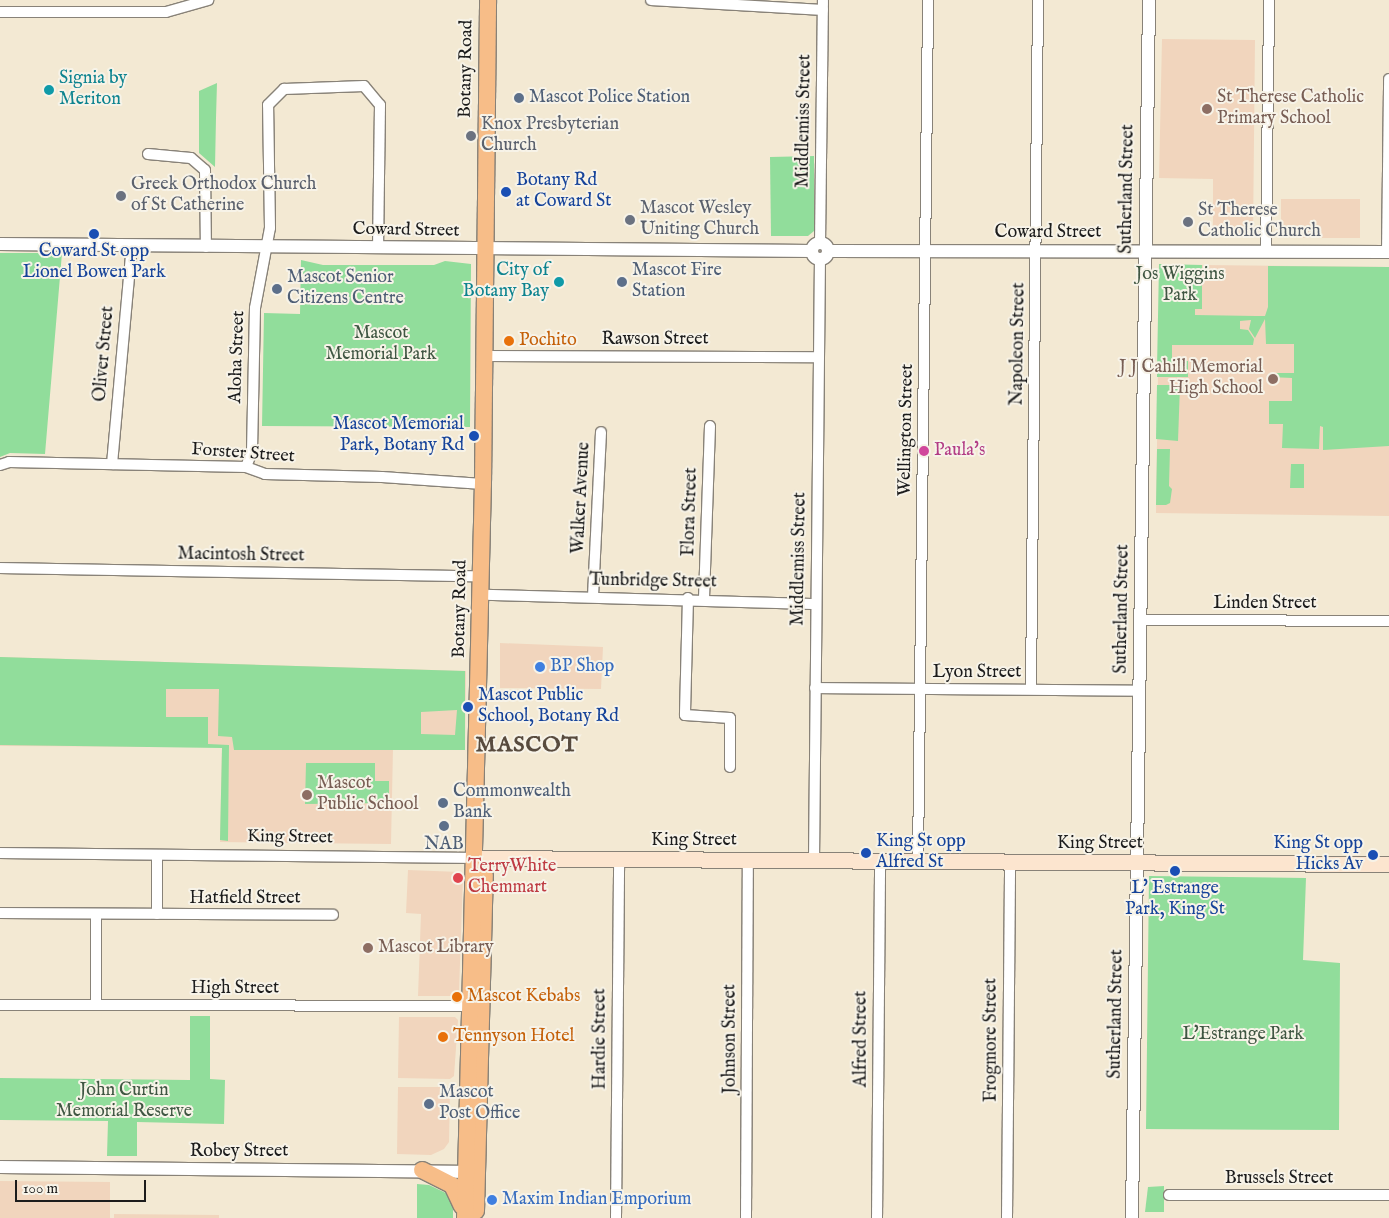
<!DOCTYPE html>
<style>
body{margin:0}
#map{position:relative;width:1389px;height:1218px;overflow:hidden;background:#f3e9d3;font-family:"IM FELL English",serif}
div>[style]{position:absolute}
.built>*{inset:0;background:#f1d5bd}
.green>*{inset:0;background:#91dd9b}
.roads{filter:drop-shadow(1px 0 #888278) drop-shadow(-1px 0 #888278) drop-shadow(0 1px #888278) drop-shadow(0 -1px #888278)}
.minor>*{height:10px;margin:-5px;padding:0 5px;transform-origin:5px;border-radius:5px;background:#fff}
.tertiary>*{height:12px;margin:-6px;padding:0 6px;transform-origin:6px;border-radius:6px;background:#fff}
.tertiary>.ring{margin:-6px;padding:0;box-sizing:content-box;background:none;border:12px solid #fff;border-radius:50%}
.secondary>*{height:15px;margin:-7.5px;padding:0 7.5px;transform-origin:7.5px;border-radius:7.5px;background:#fce5cf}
.primary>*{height:16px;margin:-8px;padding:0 8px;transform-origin:8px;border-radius:8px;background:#f7bd88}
.dots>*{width:14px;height:14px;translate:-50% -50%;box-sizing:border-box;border:2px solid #f7f3e8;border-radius:50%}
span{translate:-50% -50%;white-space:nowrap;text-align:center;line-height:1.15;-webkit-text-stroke:4px #f7f3e8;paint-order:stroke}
.street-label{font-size:18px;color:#1c1c1c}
.culture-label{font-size:18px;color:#0d838f}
.left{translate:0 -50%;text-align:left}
.right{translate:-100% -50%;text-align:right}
.service-label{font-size:18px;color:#4e5e75}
.education-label{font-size:18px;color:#785e54}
.worship-label{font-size:18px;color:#5b616d}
.transit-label{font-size:18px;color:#164399}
.park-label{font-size:18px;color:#3f5642}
.food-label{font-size:18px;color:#c56008}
.hotel-label{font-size:18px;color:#b23c85}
.shop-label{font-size:18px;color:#366cbe}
.health-label{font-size:18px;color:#be3a42}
.district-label{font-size:22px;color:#584b3e;font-weight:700;letter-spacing:1px}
.scale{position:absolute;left:15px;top:1180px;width:131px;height:22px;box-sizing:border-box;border:2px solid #1c1c1c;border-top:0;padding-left:6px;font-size:15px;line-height:18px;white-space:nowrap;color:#1c1c1c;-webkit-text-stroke:4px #f7f3e8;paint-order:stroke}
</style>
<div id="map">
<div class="built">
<i style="clip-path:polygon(1162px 39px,1255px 40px,1253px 236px,1213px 237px,1213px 179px,1159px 178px)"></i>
<i style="clip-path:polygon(1281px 199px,1360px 199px,1360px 238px,1281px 238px)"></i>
<i style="clip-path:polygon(1202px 265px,1389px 267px,1389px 516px,1156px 513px,1159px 308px,1201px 308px)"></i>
<i style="clip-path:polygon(500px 643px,603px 647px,601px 689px,500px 688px)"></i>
<i style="clip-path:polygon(0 657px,466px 671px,465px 750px,393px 749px,391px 844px,220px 842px,222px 747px,0 746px)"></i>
<i style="clip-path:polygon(408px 870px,460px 872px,463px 876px,459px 992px,454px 996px,418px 996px,421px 914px,406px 913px)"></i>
<i style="clip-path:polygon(399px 1017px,455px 1017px,458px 1020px,454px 1076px,450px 1079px,398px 1078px)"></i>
<i style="clip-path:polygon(398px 1087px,450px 1087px,449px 1142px,444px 1149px,431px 1155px,397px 1154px)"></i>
<i style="clip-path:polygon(0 1181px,110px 1182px,110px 1218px,0 1218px)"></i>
<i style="clip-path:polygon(114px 1214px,219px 1215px,219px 1218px,114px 1218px)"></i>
</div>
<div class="green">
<i style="clip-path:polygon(217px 83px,216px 118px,215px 167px,199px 153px,199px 91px)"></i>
<i style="clip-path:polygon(814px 156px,814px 231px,808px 236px,771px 236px,770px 157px)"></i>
<i style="clip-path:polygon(0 253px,62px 253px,45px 454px,10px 453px,0 457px)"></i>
<i style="clip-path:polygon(301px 260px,323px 265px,434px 265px,445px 261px,471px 264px,470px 427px,262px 426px,264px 313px,300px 314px)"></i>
<i style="clip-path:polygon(1159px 264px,1202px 265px,1202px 309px,1195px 309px,1195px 315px,1256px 316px,1265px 316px,1268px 307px,1268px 266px,1389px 267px,1389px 446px,1323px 450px,1323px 427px,1320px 426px,1319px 449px,1282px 448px,1283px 424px,1269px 424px,1269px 401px,1292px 401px,1292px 378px,1269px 377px,1269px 373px,1294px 373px,1294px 344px,1266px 344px,1265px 319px,1255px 338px,1249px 329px,1251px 320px,1240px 321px,1240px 329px,1248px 330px,1254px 339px,1253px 345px,1172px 345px,1172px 361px,1188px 361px,1188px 377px,1157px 377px,1157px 369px,1167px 369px,1157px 368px)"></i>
<i style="clip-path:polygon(1157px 385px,1180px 385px,1178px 441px,1156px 439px)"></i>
<i style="clip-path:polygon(1157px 449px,1170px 449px,1169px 486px,1172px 489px,1170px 503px,1166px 505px,1156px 505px)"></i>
<i style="clip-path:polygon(1291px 464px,1304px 464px,1304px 488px,1290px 488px)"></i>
<i style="clip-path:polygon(evenodd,0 657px,465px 671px,465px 750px,234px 750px,232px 737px,218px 736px,219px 689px,166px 689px,166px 717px,208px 717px,208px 744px,229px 745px,228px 841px,220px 840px,222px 748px,0 745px,0 657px,457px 710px,455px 735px,421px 734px,421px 712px,457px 710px)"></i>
<i style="clip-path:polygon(306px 763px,375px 763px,375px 781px,389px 781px,389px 803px,305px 804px)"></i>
<i style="clip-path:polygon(1149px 876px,1306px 878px,1303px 960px,1340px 963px,1339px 1130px,1146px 1129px)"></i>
<i style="clip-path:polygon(190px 1016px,210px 1016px,210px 1079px,225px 1080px,224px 1124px,137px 1122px,137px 1156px,107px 1156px,108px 1121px,0 1120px,0 1078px,190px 1080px)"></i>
<i style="clip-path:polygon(417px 1184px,429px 1185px,450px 1195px,453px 1201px,453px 1218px,417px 1218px)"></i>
<i style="clip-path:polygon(1164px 1186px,1164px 1212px,1145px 1212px,1148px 1187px)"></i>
</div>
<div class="roads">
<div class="minor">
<i style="left:651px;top:0;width:172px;rotate:3.3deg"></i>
<i style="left:0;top:12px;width:166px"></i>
<i style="left:166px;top:12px;width:44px;rotate:-15.9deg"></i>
<i style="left:148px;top:154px;width:43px;rotate:5.3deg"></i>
<i style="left:191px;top:158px;width:18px;rotate:41deg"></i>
<i style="left:205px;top:170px;width:77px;rotate:89.3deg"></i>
<i style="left:820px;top:243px;width:243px;rotate:-89.3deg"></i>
<i style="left:1266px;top:252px;width:252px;rotate:-89.3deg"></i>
<i style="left:1387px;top:252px;width:173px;rotate:-89.3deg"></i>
<i style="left:492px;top:356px;width:327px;rotate:0.2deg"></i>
<i style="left:112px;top:464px;width:219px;rotate:-84.8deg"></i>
<i style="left:0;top:465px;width:9px;rotate:-18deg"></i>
<i style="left:9px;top:462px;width:237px;rotate:1.2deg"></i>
<i style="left:246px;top:467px;width:20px;rotate:20deg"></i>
<i style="left:265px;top:474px;width:117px;rotate:1.5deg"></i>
<i style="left:382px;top:477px;width:101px;rotate:4deg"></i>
<i style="left:246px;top:467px;width:17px;rotate:-69deg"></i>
<i style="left:252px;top:451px;width:143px;rotate:-88.8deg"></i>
<i style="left:255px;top:308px;width:81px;rotate:-79.4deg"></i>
<i style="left:270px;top:228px;width:123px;rotate:-90.9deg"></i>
<i style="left:268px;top:105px;width:23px;rotate:-45deg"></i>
<i style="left:284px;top:89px;width:80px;rotate:-2.1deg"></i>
<i style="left:364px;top:86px;width:25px;rotate:50deg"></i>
<i style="left:380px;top:105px;width:142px;rotate:90.8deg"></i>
<i style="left:0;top:568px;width:481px;rotate:1deg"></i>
<i style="left:489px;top:595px;width:327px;rotate:1.6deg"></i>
<i style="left:593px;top:596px;width:164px;rotate:-87.2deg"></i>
<i style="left:688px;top:598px;width:117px;rotate:91.5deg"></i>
<i style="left:685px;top:715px;width:45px;rotate:3.8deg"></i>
<i style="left:730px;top:718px;width:49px;rotate:90deg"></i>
<i style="left:704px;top:598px;width:172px;rotate:-88deg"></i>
<i style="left:1140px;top:620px;width:249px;rotate:0.2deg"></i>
<i style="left:815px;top:688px;width:324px;rotate:0.5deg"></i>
<i style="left:1031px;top:689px;width:689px;rotate:-89.42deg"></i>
<i style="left:0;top:853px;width:474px;rotate:0.6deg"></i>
<i style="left:814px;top:860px;width:601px;rotate:-89.43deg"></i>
<i style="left:918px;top:861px;width:861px;rotate:-89.33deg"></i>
<i style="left:0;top:913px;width:333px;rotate:0.3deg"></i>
<i style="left:157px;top:914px;width:59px;rotate:-90deg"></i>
<i style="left:96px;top:1004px;width:90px;rotate:-90deg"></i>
<i style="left:0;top:1005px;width:469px;rotate:0.1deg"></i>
<i style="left:1169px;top:1195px;width:220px"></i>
<i style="left:616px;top:1218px;width:358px;rotate:-89.5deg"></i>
<i style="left:746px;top:1218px;width:359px;rotate:-89.7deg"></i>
<i style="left:877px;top:1218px;width:357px;rotate:-89.5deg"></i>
<i style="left:1007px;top:1218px;width:356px;rotate:-89.5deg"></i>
</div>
<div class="tertiary">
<i class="ring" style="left:812px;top:243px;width:4px;height:4px"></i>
<i style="left:0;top:244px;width:812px;rotate:0.49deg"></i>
<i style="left:828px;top:251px;width:561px;rotate:0.1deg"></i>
<i style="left:0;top:1167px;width:475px;rotate:0.6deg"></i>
<i style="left:1132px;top:1218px;width:1218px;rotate:-89.2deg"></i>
</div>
<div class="secondary">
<i style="left:474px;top:858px;width:915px;rotate:0.38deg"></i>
</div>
<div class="primary">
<i style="left:422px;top:1170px;width:34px;rotate:27deg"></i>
<i style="left:452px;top:1185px;width:23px;rotate:65deg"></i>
<i style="left:476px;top:1211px;width:336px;rotate:-88.5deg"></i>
<i style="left:465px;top:1218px;width:734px;rotate:-88.6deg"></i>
<i style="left:483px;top:484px;width:484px;rotate:-89.4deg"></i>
</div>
</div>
<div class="dots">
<i style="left:49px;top:90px;background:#0f9aa8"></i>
<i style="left:519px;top:98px;background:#5c6f8a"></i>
<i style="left:1207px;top:109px;background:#8d6e63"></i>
<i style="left:471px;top:136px;background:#6b7280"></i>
<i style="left:506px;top:192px;background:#1a4fb4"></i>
<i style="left:121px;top:196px;background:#6b7280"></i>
<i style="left:630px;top:220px;background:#6b7280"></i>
<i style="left:1188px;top:222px;background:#6b7280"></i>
<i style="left:94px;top:234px;background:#1a4fb4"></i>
<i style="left:559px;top:282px;background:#0f9aa8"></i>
<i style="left:622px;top:282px;background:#5c6f8a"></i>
<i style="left:277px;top:289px;background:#5c6f8a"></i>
<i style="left:509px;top:341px;background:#e8710a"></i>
<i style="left:1273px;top:379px;background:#8d6e63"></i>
<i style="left:474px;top:436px;background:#1a4fb4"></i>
<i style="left:924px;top:451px;background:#d1479c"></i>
<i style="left:540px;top:667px;background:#3f7fe0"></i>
<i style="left:468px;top:707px;background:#1a4fb4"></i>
<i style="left:307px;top:795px;background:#8d6e63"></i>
<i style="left:443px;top:803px;background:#5c6f8a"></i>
<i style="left:444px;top:826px;background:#5c6f8a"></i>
<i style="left:866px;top:853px;background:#1a4fb4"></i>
<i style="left:1373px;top:855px;background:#1a4fb4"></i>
<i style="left:1175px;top:871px;background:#1a4fb4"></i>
<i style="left:458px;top:878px;background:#e0444e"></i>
<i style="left:368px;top:948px;background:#8d6e63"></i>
<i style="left:457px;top:997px;background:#e8710a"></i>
<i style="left:443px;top:1037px;background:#e8710a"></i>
<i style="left:429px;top:1104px;background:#5c6f8a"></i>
<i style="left:492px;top:1200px;background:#3f7fe0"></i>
</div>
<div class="street-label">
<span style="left:467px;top:69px;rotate:-89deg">Botany Road</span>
<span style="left:805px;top:121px;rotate:-89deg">Middlemiss Street</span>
<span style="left:1128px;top:189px;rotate:-89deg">Sutherland Street</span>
<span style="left:406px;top:231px;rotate:1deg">Coward Street</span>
<span style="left:1048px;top:233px">Coward Street</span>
<span style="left:655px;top:340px">Rawson Street</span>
<span style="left:1019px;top:344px;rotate:-89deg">Napoleon Street</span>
<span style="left:105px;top:354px;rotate:-85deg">Oliver Street</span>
<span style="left:238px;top:357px;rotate:-88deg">Aloha Street</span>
<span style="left:907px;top:430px;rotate:-89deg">Wellington Street</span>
<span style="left:243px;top:454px;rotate:4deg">Forster Street</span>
<span style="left:582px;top:498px;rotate:-87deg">Walker Avenue</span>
<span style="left:691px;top:512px;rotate:-88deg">Flora Street</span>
<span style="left:241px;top:556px;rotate:1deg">Macintosh Street</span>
<span style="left:800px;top:559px;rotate:-89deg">Middlemiss Street</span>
<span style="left:653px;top:582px;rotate:1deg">Tunbridge Street</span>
<span style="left:1265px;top:604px">Linden Street</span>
<span style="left:461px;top:609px;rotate:-89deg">Botany Road</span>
<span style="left:1123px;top:609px;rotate:-89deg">Sutherland Street</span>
<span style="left:977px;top:673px">Lyon Street</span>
<span style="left:290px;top:838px;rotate:1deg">King Street</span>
<span style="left:694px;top:841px">King Street</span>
<span style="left:1100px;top:844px">King Street</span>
<span style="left:245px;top:899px">Hatfield Street</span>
<span style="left:235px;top:989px">High Street</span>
<span style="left:1117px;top:1014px;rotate:-89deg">Sutherland Street</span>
<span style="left:601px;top:1039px;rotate:-90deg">Hardie Street</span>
<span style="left:731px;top:1039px;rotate:-90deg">Johnson Street</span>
<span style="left:862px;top:1039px;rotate:-90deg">Alfred Street</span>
<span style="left:992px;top:1040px;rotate:-90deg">Frogmore Street</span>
<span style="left:239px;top:1152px">Robey Street</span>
<span style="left:1279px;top:1179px">Brussels Street</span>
</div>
<div class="culture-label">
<span class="left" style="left:59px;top:90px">Signia by<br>Meriton</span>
<span class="right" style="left:549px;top:282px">City of<br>Botany Bay</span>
</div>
<div class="service-label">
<span class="left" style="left:529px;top:98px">Mascot Police Station</span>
<span class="left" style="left:632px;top:282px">Mascot Fire<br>Station</span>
<span class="left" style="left:287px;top:289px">Mascot Senior<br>Citizens Centre</span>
<span class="left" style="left:453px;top:803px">Commonwealth<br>Bank</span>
<span style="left:444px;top:845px">NAB</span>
<span class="left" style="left:439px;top:1104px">Mascot<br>Post Office</span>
</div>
<div class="education-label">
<span class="left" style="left:1217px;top:109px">St Therese Catholic<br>Primary School</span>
<span class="right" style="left:1263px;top:379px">J J Cahill Memorial<br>High School</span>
<span class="left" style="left:317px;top:795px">Mascot<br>Public School</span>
<span class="left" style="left:378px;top:948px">Mascot Library</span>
</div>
<div class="worship-label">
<span class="left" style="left:481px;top:136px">Knox Presbyterian<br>Church</span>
<span class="left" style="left:131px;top:196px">Greek Orthodox Church<br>of St Catherine</span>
<span class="left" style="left:640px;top:220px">Mascot Wesley<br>Uniting Church</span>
<span class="left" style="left:1198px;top:222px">St Therese<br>Catholic Church</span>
</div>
<div class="transit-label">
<span class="left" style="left:516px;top:192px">Botany Rd<br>at Coward St</span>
<span style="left:94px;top:263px">Coward St opp<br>Lionel Bowen Park</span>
<span class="right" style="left:464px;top:436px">Mascot Memorial<br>Park, Botany Rd</span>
<span class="left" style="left:478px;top:707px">Mascot Public<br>School, Botany Rd</span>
<span class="left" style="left:876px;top:853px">King St opp<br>Alfred St</span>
<span class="right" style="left:1363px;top:855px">King St opp<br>Hicks Av</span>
<span style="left:1175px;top:900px">L' Estrange<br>Park, King St</span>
</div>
<div class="park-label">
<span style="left:1180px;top:286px">Jos Wiggins<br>Park</span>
<span style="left:381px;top:345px">Mascot<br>Memorial Park</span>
<span style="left:1243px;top:1035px">L'Estrange Park</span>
<span style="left:124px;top:1102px">John Curtin<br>Memorial Reserve</span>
</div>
<div class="food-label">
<span class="left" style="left:519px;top:341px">Pochito</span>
<span class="left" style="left:467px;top:997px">Mascot Kebabs</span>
<span class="left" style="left:453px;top:1037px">Tennyson Hotel</span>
</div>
<div class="hotel-label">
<span class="left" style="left:934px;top:451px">Paula's</span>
</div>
<div class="shop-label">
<span class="left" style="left:550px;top:667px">BP Shop</span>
<span class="left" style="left:502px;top:1200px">Maxim Indian Emporium</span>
</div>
<div class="health-label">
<span class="left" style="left:468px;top:878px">TerryWhite<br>Chemmart</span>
</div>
<div class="district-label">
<span style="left:527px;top:746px">MASCOT</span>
</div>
<div class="scale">100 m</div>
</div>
